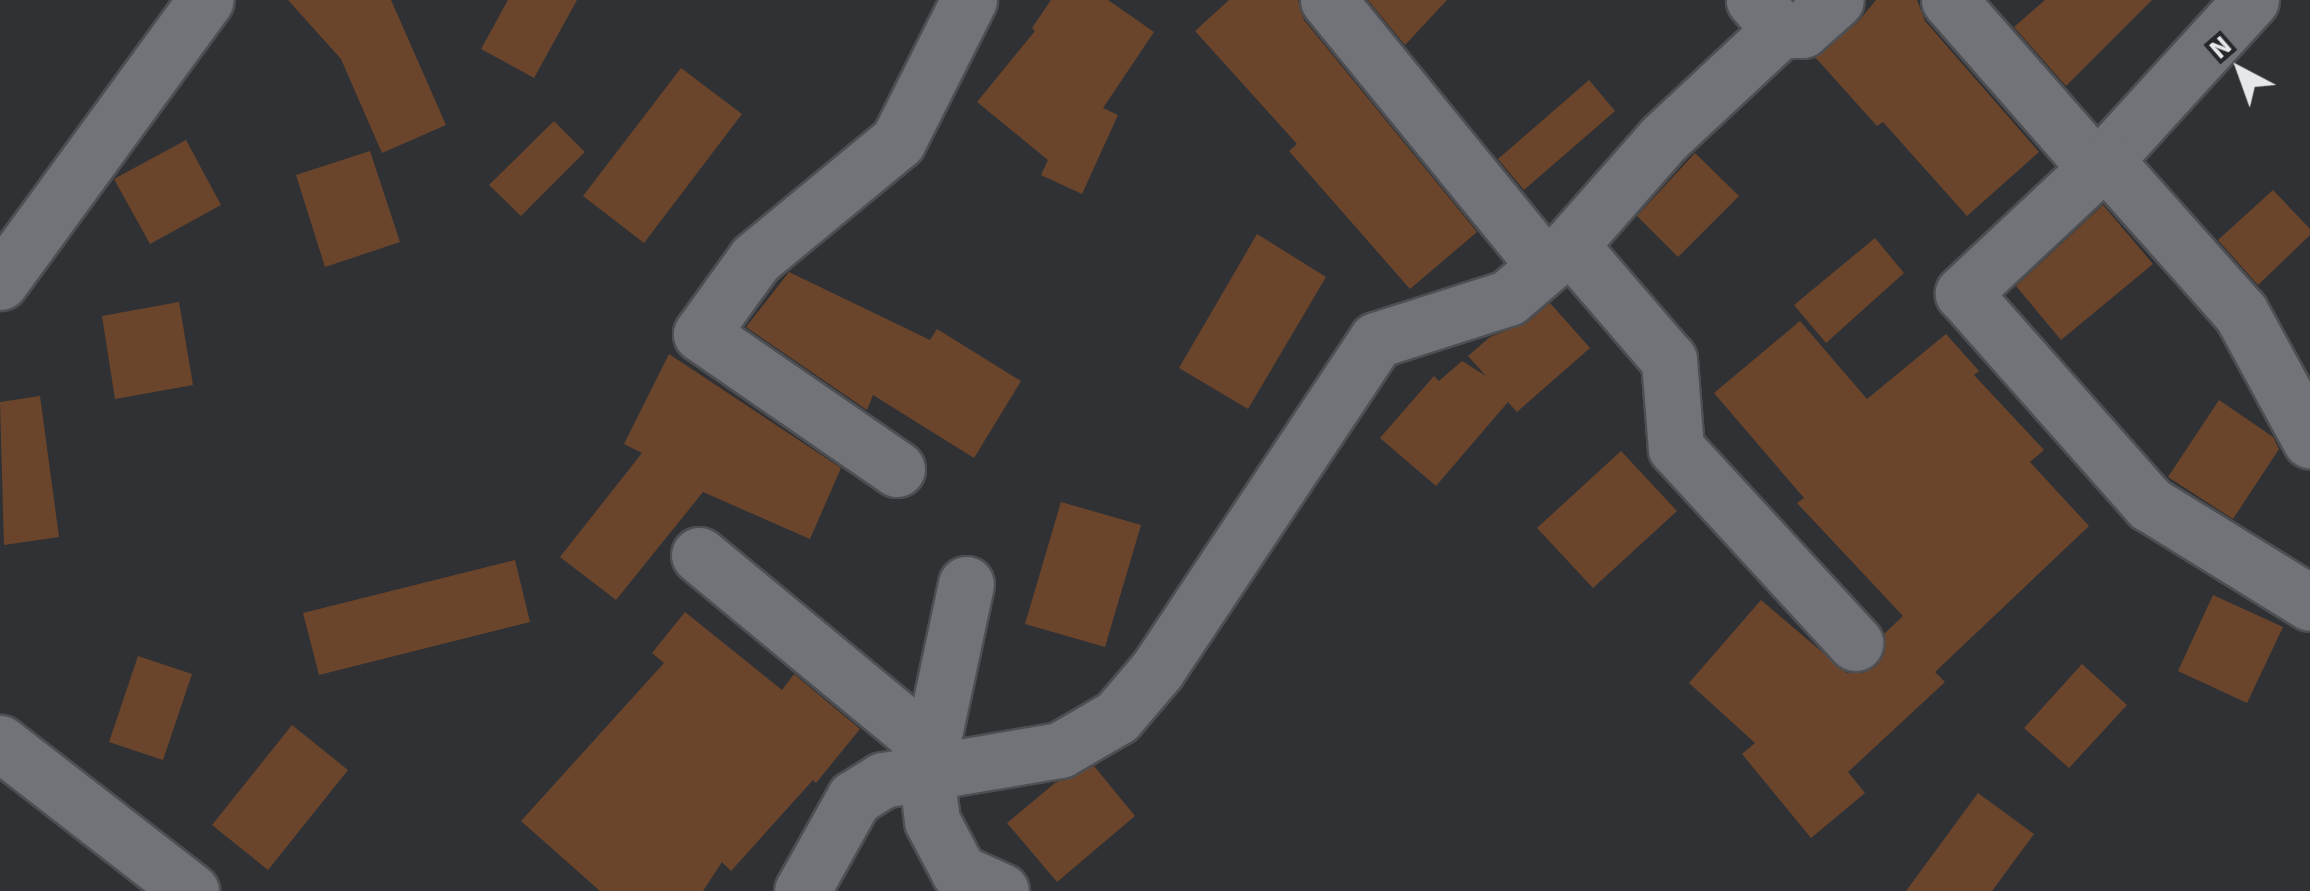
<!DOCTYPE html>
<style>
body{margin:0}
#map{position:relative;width:2310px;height:891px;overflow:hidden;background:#303135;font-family:"Source Sans 3",sans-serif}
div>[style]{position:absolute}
.building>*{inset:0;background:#6b452b}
.roads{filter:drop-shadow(2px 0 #4e4f52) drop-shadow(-2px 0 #4e4f52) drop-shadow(0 2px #4e4f52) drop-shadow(0 -2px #4e4f52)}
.minor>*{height:55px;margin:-27.5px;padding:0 27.5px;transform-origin:27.5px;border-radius:27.5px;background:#727378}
span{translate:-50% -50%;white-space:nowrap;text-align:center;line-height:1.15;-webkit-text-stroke:8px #26272b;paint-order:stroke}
.north{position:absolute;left:2190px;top:20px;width:100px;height:100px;-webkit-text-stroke:8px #26272b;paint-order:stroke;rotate:319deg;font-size:28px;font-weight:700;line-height:40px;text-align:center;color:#e6e7ea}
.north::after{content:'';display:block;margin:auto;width:35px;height:45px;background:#e6e7ea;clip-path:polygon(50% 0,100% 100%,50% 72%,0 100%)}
</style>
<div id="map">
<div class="building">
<i style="clip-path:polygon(288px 0,391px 0,446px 125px,382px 153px,341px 59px)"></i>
<i style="clip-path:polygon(508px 0,577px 0,534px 78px,481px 49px)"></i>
<i style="clip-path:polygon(1051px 0,1108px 0,1154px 32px,1103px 108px,1118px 115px,1082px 194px,1041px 175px,1048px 160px,977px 102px,1035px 31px,1032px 28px)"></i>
<i style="clip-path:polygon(1229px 0,1298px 0,1304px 20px,1477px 232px,1410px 289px,1289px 151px,1297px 144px,1195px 31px)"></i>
<i style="clip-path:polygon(1368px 0,1447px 0,1405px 45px)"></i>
<i style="clip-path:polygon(1876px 0,1917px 0,1925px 21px,2039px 152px,1967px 216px,1883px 122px,1877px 126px,1815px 57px,1857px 23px)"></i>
<i style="clip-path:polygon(2045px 0,2152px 0,2066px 86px,2014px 27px)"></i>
<i style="clip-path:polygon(681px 68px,742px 114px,644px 243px,583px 196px)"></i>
<i style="clip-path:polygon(1589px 80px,1615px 111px,1524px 190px,1498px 159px)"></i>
<i style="clip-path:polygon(554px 121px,585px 152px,521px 216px,489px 185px)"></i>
<i style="clip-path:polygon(186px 140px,221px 205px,150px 244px,114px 179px)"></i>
<i style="clip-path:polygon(370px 151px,400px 242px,325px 267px,296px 175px)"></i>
<i style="clip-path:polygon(1695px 153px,1739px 196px,1678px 257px,1637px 216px)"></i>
<i style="clip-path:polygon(2273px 190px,2310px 229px,2310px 235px,2258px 285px,2218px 240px)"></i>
<i style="clip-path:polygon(2103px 205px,2153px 264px,2061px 340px,2016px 286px)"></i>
<i style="clip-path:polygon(1257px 234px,1326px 277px,1248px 409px,1179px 368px)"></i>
<i style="clip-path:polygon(1875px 238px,1904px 273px,1826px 343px,1794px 305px)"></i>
<i style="clip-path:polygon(789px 272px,930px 340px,937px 329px,1021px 381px,974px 458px,873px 395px,867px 410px,746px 327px)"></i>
<i style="clip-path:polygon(179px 302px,193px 385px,115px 399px,102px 316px)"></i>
<i style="clip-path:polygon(1550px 303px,1590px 348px,1517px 412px,1508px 402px,1436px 486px,1380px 438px,1434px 376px,1439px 381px,1462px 361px,1486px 376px,1468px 356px,1490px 337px,1528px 322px)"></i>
<i style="clip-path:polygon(1800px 321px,1867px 399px,1946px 334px,1979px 371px,1974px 375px,2044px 450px,2030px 462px,2089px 526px,1935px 672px,1945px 682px,1848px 772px,1865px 793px,1811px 838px,1742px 754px,1755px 743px,1689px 683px,1761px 600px,1847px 673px,1863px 673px,1877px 665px,1885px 651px,1884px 634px,1903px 616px,1797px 503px,1804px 498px,1714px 393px)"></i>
<i style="clip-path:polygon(669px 354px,841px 468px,810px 539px,703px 492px,616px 600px,560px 557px,642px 453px,624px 444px)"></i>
<i style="clip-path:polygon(40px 396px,59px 537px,4px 545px,0 402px)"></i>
<i style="clip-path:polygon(2219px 400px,2273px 437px,2279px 449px,2233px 519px,2168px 477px)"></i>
<i style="clip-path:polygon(1621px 451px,1677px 511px,1593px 588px,1537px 528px)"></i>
<i style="clip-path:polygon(1061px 502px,1141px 525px,1105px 647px,1025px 624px)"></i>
<i style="clip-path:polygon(515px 560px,530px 622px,319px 675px,303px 613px)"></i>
<i style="clip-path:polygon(2213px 595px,2283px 627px,2247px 703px,2178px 671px)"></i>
<i style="clip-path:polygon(685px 612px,782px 690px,794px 674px,860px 729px,816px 783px,813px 780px,731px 871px,722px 862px,703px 891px,600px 891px,521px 821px,664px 663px,652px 653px)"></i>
<i style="clip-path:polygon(138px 656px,192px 674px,163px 760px,109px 742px)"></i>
<i style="clip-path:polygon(2082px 664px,2127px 705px,2069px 768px,2024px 728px)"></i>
<i style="clip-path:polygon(292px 725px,348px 770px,268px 870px,212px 825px)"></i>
<i style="clip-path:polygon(1094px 766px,1135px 816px,1057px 882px,1007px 823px,1055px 783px)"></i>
<i style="clip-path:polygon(1978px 793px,2034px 834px,1992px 891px,1906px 891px)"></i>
</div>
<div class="roads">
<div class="minor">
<i style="left:1328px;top:0;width:343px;rotate:50.8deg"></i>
<i style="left:1949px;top:0;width:223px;rotate:48.8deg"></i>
<i style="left:2251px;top:0;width:217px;rotate:132.4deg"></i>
<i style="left:2105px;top:160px;width:195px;rotate:136.9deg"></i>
<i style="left:1963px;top:293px;width:282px;rotate:48.5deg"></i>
<i style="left:2150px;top:504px;width:188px;rotate:31.7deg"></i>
<i style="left:1780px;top:30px;width:22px"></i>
<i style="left:1802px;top:30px;width:45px;rotate:-41.4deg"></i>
<i style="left:2105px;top:160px;width:205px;rotate:48.4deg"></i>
<i style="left:2241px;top:313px;width:145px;rotate:61.5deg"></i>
<i style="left:1570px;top:245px;width:141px;rotate:-48.7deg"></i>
<i style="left:1663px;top:139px;width:160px;rotate:-43deg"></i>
<i style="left:1780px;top:30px;width:40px;rotate:-131deg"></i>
<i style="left:0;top:282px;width:349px;rotate:-53.9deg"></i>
<i style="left:897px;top:469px;width:238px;rotate:-145.4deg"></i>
<i style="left:701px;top:334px;width:92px;rotate:-54.2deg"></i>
<i style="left:755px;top:259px;width:185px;rotate:-39.5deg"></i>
<i style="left:898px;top:141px;width:158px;rotate:-63.3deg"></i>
<i style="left:699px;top:555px;width:303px;rotate:39.6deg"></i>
<i style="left:966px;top:584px;width:192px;rotate:102deg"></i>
<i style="left:926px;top:772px;width:49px;rotate:83deg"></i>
<i style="left:932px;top:821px;width:58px;rotate:62.1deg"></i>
<i style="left:959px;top:872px;width:46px;rotate:24.3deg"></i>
<i style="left:0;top:743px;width:242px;rotate:37.8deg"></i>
<i style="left:802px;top:891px;width:107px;rotate:-60.8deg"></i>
<i style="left:854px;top:798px;width:34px;rotate:-32deg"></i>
<i style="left:883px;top:780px;width:180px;rotate:-9.6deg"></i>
<i style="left:1060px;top:750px;width:66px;rotate:-30.1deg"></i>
<i style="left:1117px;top:717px;width:62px;rotate:-49.6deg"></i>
<i style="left:1157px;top:670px;width:396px;rotate:-56.4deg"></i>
<i style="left:1376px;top:340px;width:139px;rotate:-17.7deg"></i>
<i style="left:1508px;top:298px;width:82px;rotate:-40.5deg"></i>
<i style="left:1570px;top:245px;width:152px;rotate:49.3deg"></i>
<i style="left:1669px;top:360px;width:88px;rotate:85.5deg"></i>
<i style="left:1676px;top:448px;width:265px;rotate:47.4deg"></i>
</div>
</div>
<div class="north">N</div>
</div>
